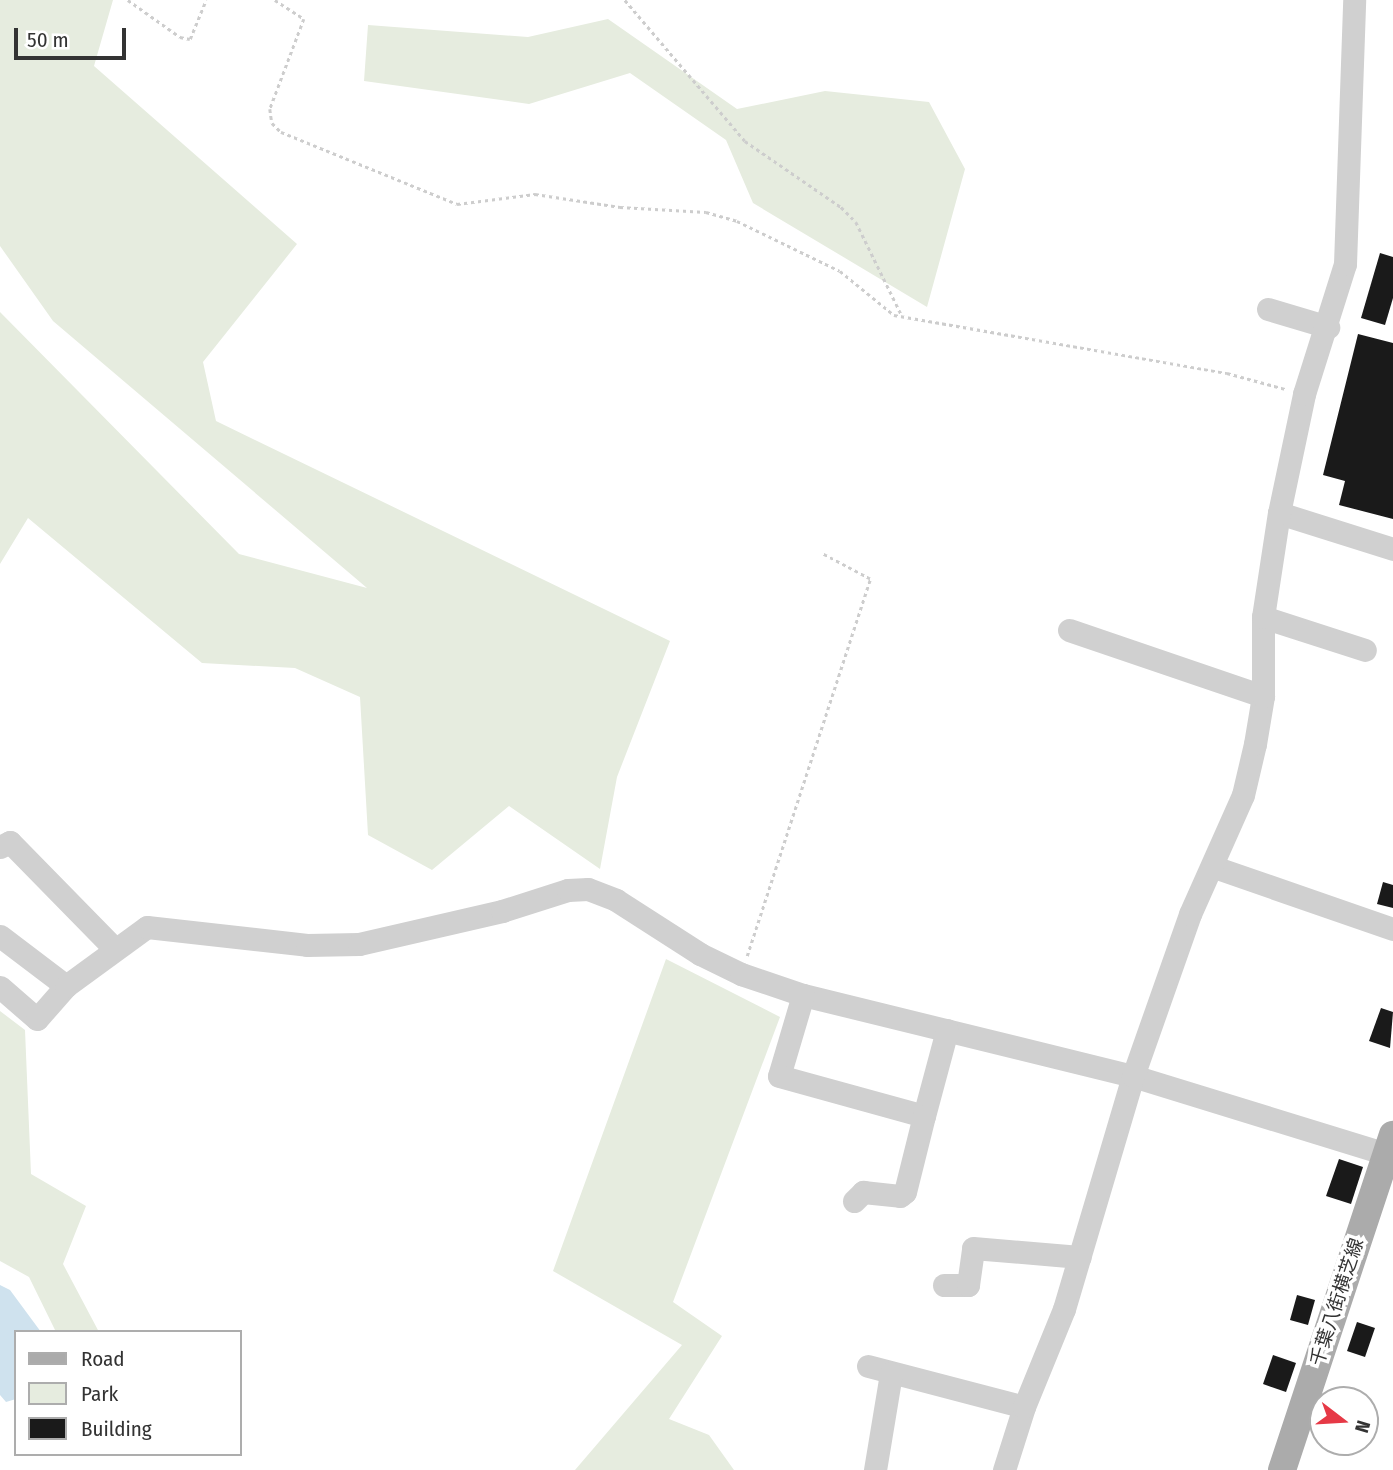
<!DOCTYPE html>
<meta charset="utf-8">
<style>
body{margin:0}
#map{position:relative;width:1393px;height:1470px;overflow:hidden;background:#fff;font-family:"Fira Sans Condensed","Noto Sans JP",sans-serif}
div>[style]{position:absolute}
.green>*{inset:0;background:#e6ecdf}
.water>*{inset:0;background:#cfe2ee}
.building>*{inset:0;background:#1a1a1a}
.path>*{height:2.5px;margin-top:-1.25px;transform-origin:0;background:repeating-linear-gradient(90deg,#cdcdcd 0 3.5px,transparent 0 7px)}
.minor>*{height:23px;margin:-11.5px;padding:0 11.5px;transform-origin:11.5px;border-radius:11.5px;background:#d0d0d0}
.major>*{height:28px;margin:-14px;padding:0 14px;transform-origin:14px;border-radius:14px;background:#ababab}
span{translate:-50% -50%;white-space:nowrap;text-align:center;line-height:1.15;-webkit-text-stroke:7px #fff;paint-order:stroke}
.street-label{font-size:19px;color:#333}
.legend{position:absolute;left:14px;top:1330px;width:228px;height:126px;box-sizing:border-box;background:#fff;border:2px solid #adadad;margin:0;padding:9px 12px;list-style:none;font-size:21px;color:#333}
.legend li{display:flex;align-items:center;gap:14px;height:35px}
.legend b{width:35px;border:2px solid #adadad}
.north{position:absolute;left:1309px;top:1386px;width:70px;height:70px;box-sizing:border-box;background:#fff;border:2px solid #adadad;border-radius:50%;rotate:107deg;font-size:19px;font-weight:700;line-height:28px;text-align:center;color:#333}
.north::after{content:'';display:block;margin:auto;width:24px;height:32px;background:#e63946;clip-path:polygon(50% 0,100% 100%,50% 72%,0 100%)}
.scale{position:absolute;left:14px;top:28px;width:112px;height:32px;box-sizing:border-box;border:4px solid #333;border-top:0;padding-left:9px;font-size:21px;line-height:24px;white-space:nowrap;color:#333;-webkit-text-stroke:5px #fff;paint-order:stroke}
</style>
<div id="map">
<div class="green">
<i style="clip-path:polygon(0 0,113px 0,94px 66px,297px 244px,203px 362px,216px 421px,670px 641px,617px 777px,600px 869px,509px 806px,432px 870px,368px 835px,360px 697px,295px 668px,202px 663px,28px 518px,0 564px,0 312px,239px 554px,367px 588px,53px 321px,0 246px)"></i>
<i style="clip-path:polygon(608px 19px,737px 109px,825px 91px,929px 102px,965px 169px,927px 307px,753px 203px,726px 140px,630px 73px,529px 104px,364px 81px,368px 25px,528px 37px)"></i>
<i style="clip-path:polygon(666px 959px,780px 1017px,673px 1302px,722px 1336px,669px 1419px,709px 1435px,734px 1470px,575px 1470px,682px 1345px,553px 1271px)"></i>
<i style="clip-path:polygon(0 1011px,25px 1030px,31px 1174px,86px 1206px,63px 1264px,99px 1332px,56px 1332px,29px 1277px,0 1261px)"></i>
</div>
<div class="water">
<i style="clip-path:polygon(0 1285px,10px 1290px,41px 1332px,16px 1332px,16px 1399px,6px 1402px,0 1395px)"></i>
</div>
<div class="building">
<i style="clip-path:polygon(1380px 253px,1393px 257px,1393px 298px,1385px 325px,1361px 318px)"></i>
<i style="clip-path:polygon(1358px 334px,1393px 343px,1393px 519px,1339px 505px,1345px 481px,1323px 475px)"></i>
<i style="clip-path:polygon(1383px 882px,1393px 885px,1393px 908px,1377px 904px)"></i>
<i style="clip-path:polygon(1381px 1008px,1393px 1012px,1390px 1048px,1369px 1041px)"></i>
<i style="clip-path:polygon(1339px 1159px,1363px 1167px,1351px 1204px,1326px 1196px)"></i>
<i style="clip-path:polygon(1297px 1295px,1315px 1300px,1308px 1325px,1290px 1320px)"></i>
<i style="clip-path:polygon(1357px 1322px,1375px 1328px,1365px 1357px,1347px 1351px)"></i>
<i style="clip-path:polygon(1273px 1355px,1296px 1363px,1286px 1392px,1263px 1384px)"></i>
</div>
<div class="path">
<i style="left:128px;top:0;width:64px;rotate:35.4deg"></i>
<i style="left:180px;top:37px;width:10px;rotate:11deg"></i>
<i style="left:190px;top:39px;width:42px;rotate:-67.7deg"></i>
<i style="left:275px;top:0;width:35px;rotate:33deg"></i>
<i style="left:304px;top:19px;width:96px;rotate:110.7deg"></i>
<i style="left:270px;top:109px;width:14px;rotate:82deg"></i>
<i style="left:272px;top:123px;width:13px;rotate:45deg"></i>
<i style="left:281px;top:132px;width:190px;rotate:22.2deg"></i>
<i style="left:457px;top:204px;width:79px;rotate:-7.3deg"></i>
<i style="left:535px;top:194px;width:86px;rotate:8.7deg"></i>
<i style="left:620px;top:207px;width:86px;rotate:3.3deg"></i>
<i style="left:706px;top:212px;width:32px;rotate:16deg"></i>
<i style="left:737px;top:221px;width:114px;rotate:25.9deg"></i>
<i style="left:840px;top:271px;width:70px;rotate:39.2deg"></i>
<i style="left:894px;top:315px;width:338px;rotate:9.9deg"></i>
<i style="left:1227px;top:373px;width:60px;rotate:15.4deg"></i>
<i style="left:625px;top:0;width:185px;rotate:49.6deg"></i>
<i style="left:745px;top:141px;width:116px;rotate:34.5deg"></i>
<i style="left:841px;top:207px;width:21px;rotate:45deg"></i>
<i style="left:856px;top:222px;width:105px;rotate:63.9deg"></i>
<i style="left:747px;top:956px;width:397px;rotate:-71.9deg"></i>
<i style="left:870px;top:579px;width:55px;rotate:-152deg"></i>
</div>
<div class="minor">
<i style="left:1268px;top:309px;width:63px;rotate:16.7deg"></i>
<i style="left:1279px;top:513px;width:120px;rotate:17.5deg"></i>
<i style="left:1263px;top:617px;width:107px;rotate:17.9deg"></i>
<i style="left:1069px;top:630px;width:205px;rotate:18.8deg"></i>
<i style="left:0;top:847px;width:11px;rotate:-27deg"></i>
<i style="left:10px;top:842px;width:147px;rotate:45.6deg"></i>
<i style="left:1214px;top:867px;width:189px;rotate:19.1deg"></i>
<i style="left:0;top:936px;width:83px;rotate:37.1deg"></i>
<i style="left:0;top:987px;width:49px;rotate:40.9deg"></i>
<i style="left:37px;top:1019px;width:44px;rotate:-48.7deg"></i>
<i style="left:66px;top:986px;width:100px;rotate:-36.1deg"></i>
<i style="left:147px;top:927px;width:161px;rotate:6.4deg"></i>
<i style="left:307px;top:945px;width:52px;rotate:-1.1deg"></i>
<i style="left:359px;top:944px;width:147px;rotate:-13deg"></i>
<i style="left:502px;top:911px;width:69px;rotate:-17.7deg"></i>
<i style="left:568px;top:890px;width:20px;rotate:-3deg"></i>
<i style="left:588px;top:889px;width:30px;rotate:21deg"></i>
<i style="left:616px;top:900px;width:100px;rotate:32.7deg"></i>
<i style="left:700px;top:954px;width:46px;rotate:26deg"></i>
<i style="left:741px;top:974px;width:65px;rotate:18.7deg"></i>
<i style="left:803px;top:995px;width:340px;rotate:13.8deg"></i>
<i style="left:1133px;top:1076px;width:266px;rotate:17.1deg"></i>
<i style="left:803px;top:995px;width:84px;rotate:106.5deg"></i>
<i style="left:779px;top:1076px;width:150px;rotate:15.4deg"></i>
<i style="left:924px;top:1116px;width:89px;rotate:-75deg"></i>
<i style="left:854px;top:1201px;width:13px;rotate:-45deg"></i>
<i style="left:863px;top:1192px;width:37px;rotate:6deg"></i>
<i style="left:900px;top:1196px;width:6px;rotate:-39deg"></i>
<i style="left:905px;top:1192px;width:78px;rotate:-76deg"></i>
<i style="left:944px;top:1285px;width:24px"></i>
<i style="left:968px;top:1285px;width:37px;rotate:-82deg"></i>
<i style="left:973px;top:1248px;width:107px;rotate:4.8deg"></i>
<i style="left:868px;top:1366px;width:161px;rotate:14.7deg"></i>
<i style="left:875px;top:1470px;width:98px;rotate:-80.6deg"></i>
<i style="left:1004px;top:1470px;width:66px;rotate:-72.4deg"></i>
<i style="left:1024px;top:1407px;width:106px;rotate:-67.8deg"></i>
<i style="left:1064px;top:1309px;width:243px;rotate:-73.5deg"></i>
<i style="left:1133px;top:1076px;width:172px;rotate:-70.6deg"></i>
<i style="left:1190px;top:914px;width:130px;rotate:-66deg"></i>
<i style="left:1243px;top:795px;width:52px;rotate:-76.8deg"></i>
<i style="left:1255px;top:744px;width:49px;rotate:-80.5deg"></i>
<i style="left:1263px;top:696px;width:79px;rotate:-90deg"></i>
<i style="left:1263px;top:617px;width:105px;rotate:-81.3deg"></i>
<i style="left:1279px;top:513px;width:122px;rotate:-78.1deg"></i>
<i style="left:1304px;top:394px;width:136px;rotate:-72.5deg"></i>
<i style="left:1345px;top:264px;width:264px;rotate:-88deg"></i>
</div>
<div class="major">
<i style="left:1282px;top:1470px;width:353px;rotate:-71.7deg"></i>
</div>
<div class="street-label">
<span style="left:1337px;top:1302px;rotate:-72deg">千葉八街横芝線</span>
</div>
<ul class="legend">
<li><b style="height:9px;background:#ababab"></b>Road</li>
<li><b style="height:19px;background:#e6ecdf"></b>Park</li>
<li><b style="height:19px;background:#1a1a1a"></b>Building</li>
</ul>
<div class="north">N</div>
<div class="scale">50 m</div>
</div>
